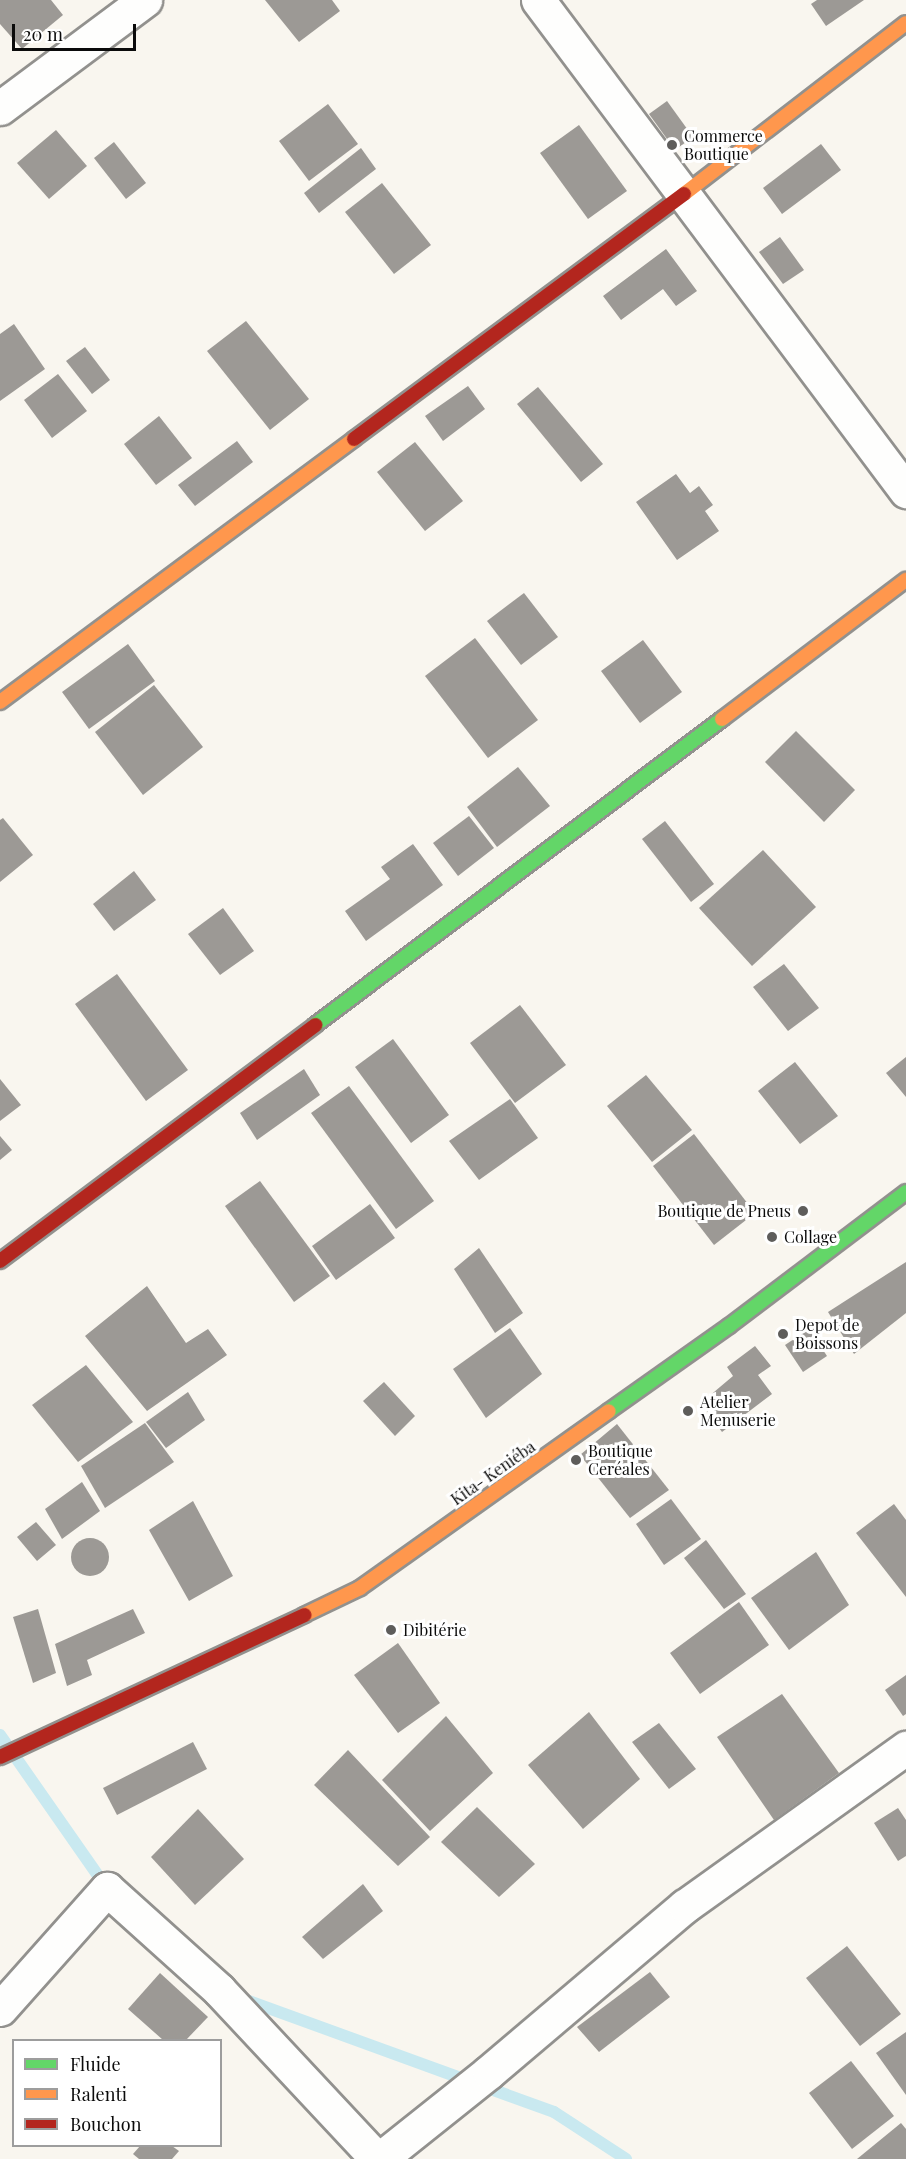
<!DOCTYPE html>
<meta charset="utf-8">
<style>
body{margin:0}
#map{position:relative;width:906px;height:2159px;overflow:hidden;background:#f9f6ef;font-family:"Playfair Display",serif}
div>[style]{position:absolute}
.stream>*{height:12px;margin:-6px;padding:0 6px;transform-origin:6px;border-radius:6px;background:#c9e9f0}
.building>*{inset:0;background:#9c9995}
.round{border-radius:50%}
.roads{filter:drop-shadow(2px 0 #92918e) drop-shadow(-2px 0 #92918e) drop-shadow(0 2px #92918e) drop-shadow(0 -2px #92918e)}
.street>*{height:33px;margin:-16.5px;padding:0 16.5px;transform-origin:16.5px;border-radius:16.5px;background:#fefefd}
.fast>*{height:14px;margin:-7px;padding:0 7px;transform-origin:7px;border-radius:7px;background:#63d668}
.slow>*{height:14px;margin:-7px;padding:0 7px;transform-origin:7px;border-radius:7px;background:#ff974d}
.jam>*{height:14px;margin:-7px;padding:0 7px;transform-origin:7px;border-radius:7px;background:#b3261e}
.dots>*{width:16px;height:16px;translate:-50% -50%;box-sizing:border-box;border:3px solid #fff;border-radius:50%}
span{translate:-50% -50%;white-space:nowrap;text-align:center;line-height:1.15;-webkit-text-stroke:6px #fff;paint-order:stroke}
.poi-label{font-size:16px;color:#0b0b0b}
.left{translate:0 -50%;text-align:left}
.right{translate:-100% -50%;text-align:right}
.street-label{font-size:16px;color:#0b0b0b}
.legend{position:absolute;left:12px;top:2039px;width:210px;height:108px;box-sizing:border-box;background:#fff;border:2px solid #9d9d9d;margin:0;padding:8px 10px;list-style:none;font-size:18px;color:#0b0b0b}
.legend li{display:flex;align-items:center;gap:12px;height:30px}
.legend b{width:30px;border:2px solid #9d9d9d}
.scale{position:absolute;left:12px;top:24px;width:124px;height:27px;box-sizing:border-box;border:3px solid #0b0b0b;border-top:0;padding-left:8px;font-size:18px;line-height:21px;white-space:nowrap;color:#0b0b0b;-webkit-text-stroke:4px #fff;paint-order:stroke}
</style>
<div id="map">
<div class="stream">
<i style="left:0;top:1735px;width:185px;rotate:55.1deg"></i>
<i style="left:238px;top:1997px;width:336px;rotate:20deg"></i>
<i style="left:554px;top:2112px;width:86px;rotate:33.1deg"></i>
</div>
<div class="building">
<i style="clip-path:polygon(0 0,51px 0,63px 15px,22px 49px,0 24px)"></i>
<i style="clip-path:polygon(265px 0,332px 0,340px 11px,299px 42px)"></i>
<i style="clip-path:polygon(817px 0,864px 0,826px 26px,811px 4px)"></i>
<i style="clip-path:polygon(667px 101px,693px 137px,675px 150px,649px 114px)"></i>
<i style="clip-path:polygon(328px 104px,358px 144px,309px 181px,279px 141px)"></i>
<i style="clip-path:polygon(579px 125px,627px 191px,588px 219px,540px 153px)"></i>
<i style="clip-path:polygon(56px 130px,87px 166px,49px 199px,17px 163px)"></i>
<i style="clip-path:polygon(114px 142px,146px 183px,126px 199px,94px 158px)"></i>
<i style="clip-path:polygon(821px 144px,841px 170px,782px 214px,763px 188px)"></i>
<i style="clip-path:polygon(361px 148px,376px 169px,319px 213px,304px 193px)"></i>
<i style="clip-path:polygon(382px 183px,431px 245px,394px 274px,345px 212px)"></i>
<i style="clip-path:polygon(780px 237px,804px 270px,783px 284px,759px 252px)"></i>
<i style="clip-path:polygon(666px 249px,697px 291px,676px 306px,663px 289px,621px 320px,603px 296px)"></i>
<i style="clip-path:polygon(246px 321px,309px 399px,270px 430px,207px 351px)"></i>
<i style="clip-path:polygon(14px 324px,45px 369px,0 401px,0 334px)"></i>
<i style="clip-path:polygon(85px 347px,110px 380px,92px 394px,66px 361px)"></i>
<i style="clip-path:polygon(58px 374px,87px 411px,52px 438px,24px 400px)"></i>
<i style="clip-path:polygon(468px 386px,485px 409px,443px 441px,425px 416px)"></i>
<i style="clip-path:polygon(538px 387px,603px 464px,581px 482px,517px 404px)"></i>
<i style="clip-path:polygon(159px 416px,192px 458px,156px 485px,124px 444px)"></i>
<i style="clip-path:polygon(237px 441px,253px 462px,195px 506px,178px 485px)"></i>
<i style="clip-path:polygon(415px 442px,463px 501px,425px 531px,377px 472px)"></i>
<i style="clip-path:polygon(676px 474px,690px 493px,699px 486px,713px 505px,705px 511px,719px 531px,677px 560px,636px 502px)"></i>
<i style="clip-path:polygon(524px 593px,558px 637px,521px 665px,487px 621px)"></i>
<i style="clip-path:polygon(475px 638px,538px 720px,488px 758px,425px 676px)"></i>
<i style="clip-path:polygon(643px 640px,682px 692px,640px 723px,601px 671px)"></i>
<i style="clip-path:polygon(128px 644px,155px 681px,89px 729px,62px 692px)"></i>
<i style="clip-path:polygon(154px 685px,203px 747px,143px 795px,95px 732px)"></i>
<i style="clip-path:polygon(796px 731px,855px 790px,824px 822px,765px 762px)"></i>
<i style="clip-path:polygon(518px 767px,550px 806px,497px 847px,467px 807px)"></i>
<i style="clip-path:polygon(469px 816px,494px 848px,458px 876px,433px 843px)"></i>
<i style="clip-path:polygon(3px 818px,33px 855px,0 882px,0 820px)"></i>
<i style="clip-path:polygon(665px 821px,714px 884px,691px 902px,642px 839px)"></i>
<i style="clip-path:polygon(413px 844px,443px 885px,366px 941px,345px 911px,390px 879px,381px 867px)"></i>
<i style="clip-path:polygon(763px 850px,816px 907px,752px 966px,699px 908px)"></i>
<i style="clip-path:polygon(134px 871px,156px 900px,114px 931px,93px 904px)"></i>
<i style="clip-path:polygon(223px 908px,254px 951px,220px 975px,188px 934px)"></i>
<i style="clip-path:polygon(784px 964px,819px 1008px,788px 1031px,753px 987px)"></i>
<i style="clip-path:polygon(117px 974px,188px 1070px,146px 1101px,75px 1004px)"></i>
<i style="clip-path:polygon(520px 1005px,566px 1065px,515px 1103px,470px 1043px)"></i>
<i style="clip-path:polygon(393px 1039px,449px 1115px,411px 1143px,355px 1067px)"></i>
<i style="clip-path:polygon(906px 1057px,906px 1097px,886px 1073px)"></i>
<i style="clip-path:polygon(795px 1062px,838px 1116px,800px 1144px,758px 1091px)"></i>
<i style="clip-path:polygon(304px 1069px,320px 1095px,257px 1140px,240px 1113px)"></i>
<i style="clip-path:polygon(646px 1075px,692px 1130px,652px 1162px,607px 1106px)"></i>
<i style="clip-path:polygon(0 1079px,21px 1105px,0 1121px)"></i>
<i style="clip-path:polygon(349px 1086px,434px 1201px,396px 1229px,311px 1113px)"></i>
<i style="clip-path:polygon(510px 1099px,538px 1138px,479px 1180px,449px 1141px)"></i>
<i style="clip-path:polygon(694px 1134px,755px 1213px,714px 1245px,653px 1166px)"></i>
<i style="clip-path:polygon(0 1136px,12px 1150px,0 1160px)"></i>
<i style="clip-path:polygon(260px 1181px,330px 1276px,294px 1302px,225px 1206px)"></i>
<i style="clip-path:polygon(370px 1204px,395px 1238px,336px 1280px,312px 1246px)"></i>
<i style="clip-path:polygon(479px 1248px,523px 1313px,495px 1333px,454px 1269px)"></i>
<i style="clip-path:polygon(906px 1262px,906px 1313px,854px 1354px,828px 1312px)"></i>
<i style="clip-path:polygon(147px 1286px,186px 1343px,208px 1329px,227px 1355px,147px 1411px,85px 1336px)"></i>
<i style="clip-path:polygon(510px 1328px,542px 1374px,486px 1418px,453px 1369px)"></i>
<i style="clip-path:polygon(809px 1329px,827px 1356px,803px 1372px,785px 1345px)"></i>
<i style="clip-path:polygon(755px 1346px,771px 1366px,758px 1375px,772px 1394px,722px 1432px,701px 1403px,733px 1376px,727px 1367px)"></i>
<i style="clip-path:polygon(86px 1365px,133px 1422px,78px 1462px,32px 1405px)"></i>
<i style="clip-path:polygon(384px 1382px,415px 1416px,395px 1436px,363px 1401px)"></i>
<i style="clip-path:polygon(188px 1392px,205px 1420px,166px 1448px,146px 1422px)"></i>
<i style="clip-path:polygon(145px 1423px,174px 1462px,105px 1508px,81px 1466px)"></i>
<i style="clip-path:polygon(617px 1424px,669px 1490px,630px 1518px,580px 1455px)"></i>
<i style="clip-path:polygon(82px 1482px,100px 1511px,62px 1539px,45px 1509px)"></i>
<i style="clip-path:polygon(671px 1499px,701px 1539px,664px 1565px,636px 1524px)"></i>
<i style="clip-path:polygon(193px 1501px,233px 1576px,189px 1601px,149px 1530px)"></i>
<i style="clip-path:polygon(894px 1504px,906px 1520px,906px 1597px,856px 1533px)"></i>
<i style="clip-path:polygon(36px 1522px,56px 1545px,37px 1561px,17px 1537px)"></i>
<i class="round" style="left:71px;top:1538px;width:38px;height:38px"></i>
<i style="clip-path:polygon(706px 1540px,746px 1594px,724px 1609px,684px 1558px)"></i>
<i style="clip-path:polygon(816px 1552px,849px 1605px,789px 1650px,751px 1598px)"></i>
<i style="clip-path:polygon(739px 1602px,769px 1645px,700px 1694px,670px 1653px)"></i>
<i style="clip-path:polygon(38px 1609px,56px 1673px,33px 1683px,13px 1617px)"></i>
<i style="clip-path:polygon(133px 1609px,145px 1633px,87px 1660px,92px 1675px,67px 1686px,55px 1644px)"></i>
<i style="clip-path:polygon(398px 1643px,440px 1703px,398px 1733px,354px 1675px)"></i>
<i style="clip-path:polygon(906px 1675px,906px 1714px,903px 1716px,885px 1690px)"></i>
<i style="clip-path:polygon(782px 1694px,839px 1773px,774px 1820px,717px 1737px)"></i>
<i style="clip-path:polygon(589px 1712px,640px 1779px,583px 1829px,528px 1765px)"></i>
<i style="clip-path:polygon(446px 1716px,493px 1773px,430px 1831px,382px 1780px)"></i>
<i style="clip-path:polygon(659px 1723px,696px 1769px,669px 1789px,632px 1742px)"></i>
<i style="clip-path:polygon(193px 1742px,207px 1769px,117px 1815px,103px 1788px)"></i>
<i style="clip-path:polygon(348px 1750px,430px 1837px,398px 1866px,314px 1785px)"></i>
<i style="clip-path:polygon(477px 1807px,535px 1864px,499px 1897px,441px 1842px)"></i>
<i style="clip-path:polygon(898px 1808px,906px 1820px,906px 1856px,898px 1861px,874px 1823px)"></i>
<i style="clip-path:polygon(198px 1809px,244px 1859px,195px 1905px,151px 1857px)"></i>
<i style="clip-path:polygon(363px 1884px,383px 1911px,323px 1959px,302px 1937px)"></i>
<i style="clip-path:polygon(847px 1946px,901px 2014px,860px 2046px,806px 1978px)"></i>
<i style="clip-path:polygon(650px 1972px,670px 1997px,599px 2052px,577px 2027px)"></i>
<i style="clip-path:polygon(160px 1973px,208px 2017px,186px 2040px,163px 2040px,128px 2009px)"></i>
<i style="clip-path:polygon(906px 2032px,906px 2095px,876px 2053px)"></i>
<i style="clip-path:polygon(851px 2061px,894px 2116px,852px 2149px,809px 2093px)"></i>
<i style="clip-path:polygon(901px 2123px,906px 2129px,906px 2159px,857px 2159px)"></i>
<i style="clip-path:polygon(140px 2146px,172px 2146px,179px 2151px,172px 2159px,139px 2159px,133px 2154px)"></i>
</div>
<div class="roads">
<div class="street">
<i style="left:538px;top:0;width:614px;rotate:53.15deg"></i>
<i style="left:0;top:108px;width:181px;rotate:-36.7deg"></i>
<i style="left:0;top:2009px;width:161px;rotate:-48.3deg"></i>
<i style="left:107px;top:1889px;width:151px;rotate:42deg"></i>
<i style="left:219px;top:1990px;width:231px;rotate:46.9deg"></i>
<i style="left:380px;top:2159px;width:139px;rotate:-38.6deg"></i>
<i style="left:489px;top:2072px;width:257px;rotate:-40.3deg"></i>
<i style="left:685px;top:1906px;width:272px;rotate:-35.6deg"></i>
</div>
<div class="fast">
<i style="left:315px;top:1025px;width:509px;rotate:-36.94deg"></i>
<i style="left:609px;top:1411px;width:147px;rotate:-35.3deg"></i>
<i style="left:729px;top:1326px;width:222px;rotate:-37.1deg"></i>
</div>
<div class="slow">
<i style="left:684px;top:194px;width:280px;rotate:-37.6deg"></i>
<i style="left:0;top:702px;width:441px;rotate:-36.6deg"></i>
<i style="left:722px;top:719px;width:231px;rotate:-37.1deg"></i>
<i style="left:304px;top:1615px;width:62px;rotate:-25.7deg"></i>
<i style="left:360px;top:1588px;width:305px;rotate:-35.4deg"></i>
</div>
<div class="jam">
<i style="left:354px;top:439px;width:411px;rotate:-36.6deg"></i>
<i style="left:0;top:1261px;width:394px;rotate:-36.8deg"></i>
<i style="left:0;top:1757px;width:336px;rotate:-25deg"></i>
</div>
</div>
<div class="dots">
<i style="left:672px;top:145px;background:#5e5d5b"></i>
<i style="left:803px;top:1211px;background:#5e5d5b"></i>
<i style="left:772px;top:1237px;background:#5e5d5b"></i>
<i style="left:783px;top:1334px;background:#5e5d5b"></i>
<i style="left:688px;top:1411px;background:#5e5d5b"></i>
<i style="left:576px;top:1460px;background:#5e5d5b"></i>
<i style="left:391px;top:1630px;background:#5e5d5b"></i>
</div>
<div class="poi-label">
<span class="left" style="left:684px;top:145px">Commerce<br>Boutique</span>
<span class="right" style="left:791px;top:1211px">Boutique de Pneus</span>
<span class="left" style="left:784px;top:1237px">Collage</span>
<span class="left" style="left:795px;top:1334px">Depot de<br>Boissons</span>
<span class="left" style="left:700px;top:1411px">Atelier<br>Menuserie</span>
<span class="left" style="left:588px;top:1460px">Boutique<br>Ceréales</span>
<span class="left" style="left:403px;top:1630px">Dibitérie</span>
</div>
<div class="street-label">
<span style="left:493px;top:1473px;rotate:-35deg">Kita- Keniéba</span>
</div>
<ul class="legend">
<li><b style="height:8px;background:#63d668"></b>Fluide</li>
<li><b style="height:8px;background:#ff974d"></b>Ralenti</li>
<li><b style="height:8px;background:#b3261e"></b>Bouchon</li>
</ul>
<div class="scale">20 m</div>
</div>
